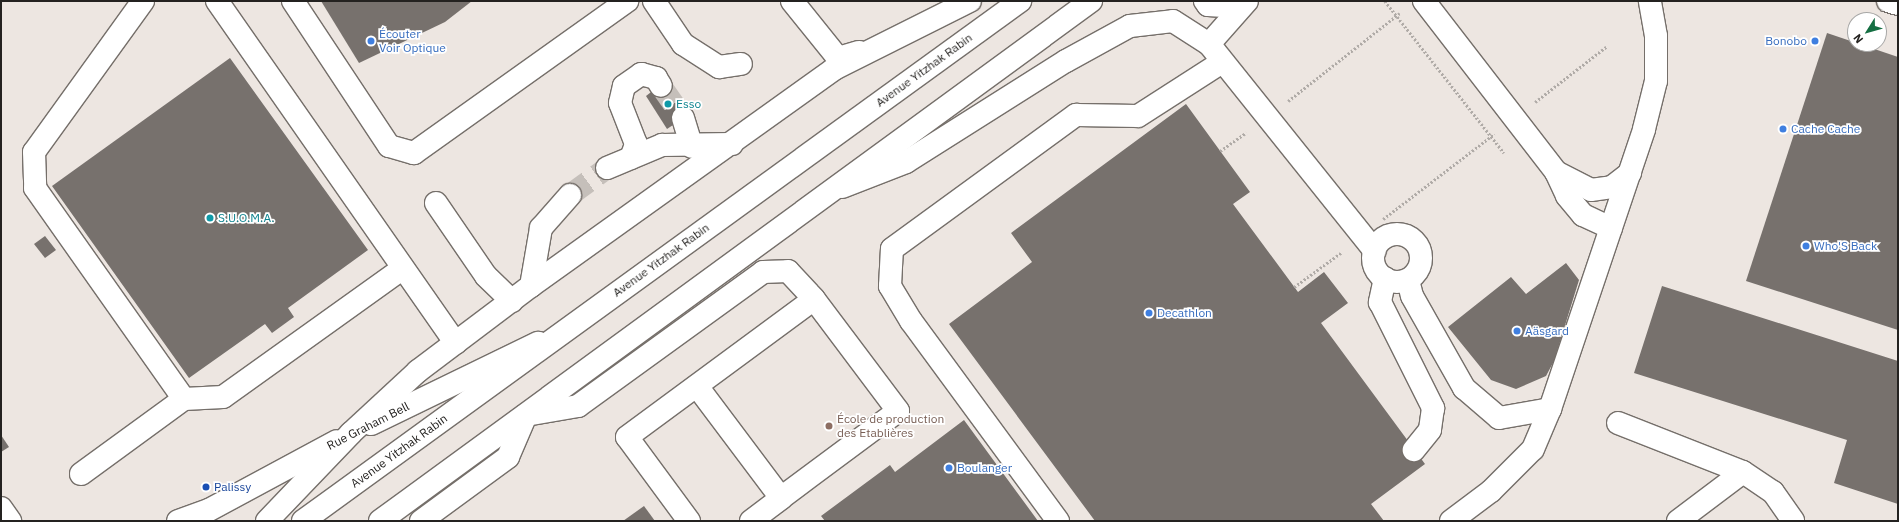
<!DOCTYPE html>
<meta charset="utf-8">
<style>
body{margin:0}
#map{position:relative;width:1899px;height:522px;overflow:hidden;background:#ede6e1;font-family:"IBM Plex Sans",sans-serif}
div>[style]{position:absolute}
.building>*{inset:0;background:#77716d}
.minor-tunnel>*{height:22px;margin-top:-11px;transform-origin:0;background:repeating-linear-gradient(90deg,#c5bfba 0 22px,transparent 0 33px)}
.path>*{height:2.5px;margin-top:-1.25px;transform-origin:0;background:repeating-linear-gradient(90deg,#b0aba7 0 2px,transparent 0 4px)}
.roads{filter:drop-shadow(1px 0 #756f6a) drop-shadow(-1px 0 #756f6a) drop-shadow(0 1px #756f6a) drop-shadow(0 -1px #756f6a)}
.minor>*{height:22px;margin:-11px;padding:0 11px;transform-origin:11px;border-radius:11px;background:#fff}
.minor>.ring{margin:-11px;padding:0;box-sizing:content-box;background:none;border:22px solid #fff;border-radius:50%}
.major>*{height:22px;margin:-11px;padding:0 11px;transform-origin:11px;border-radius:11px;background:#fff}
.dots>*{width:11px;height:11px;translate:-50% -50%;box-sizing:border-box;border:2px solid #fff;border-radius:50%}
span{translate:-50% -50%;white-space:nowrap;text-align:center;line-height:1.15;-webkit-text-stroke:3.5px #fff;paint-order:stroke}
.shop-label{font-size:12px;color:#366cbe}
.left{translate:0 -50%;text-align:left}
.right{translate:-100% -50%;text-align:right}
.street-label{font-size:12px;color:#242220}
.culture-label{font-size:12px;color:#0d838f}
.education-label{font-size:12px;color:#785e54}
.transit-label{font-size:12px;color:#164399}
.frame{position:absolute;inset:0;border:2px solid #242220;pointer-events:none}
.north{position:absolute;left:1847px;top:12px;width:40px;height:40px;box-sizing:border-box;background:#fff;border:1px solid #a7a7a6;border-radius:50%;rotate:233deg;font-size:11px;font-weight:700;line-height:16px;text-align:center;color:#242220}
.north::after{content:'';display:block;margin:auto;width:14px;height:18px;background:#156f43;clip-path:polygon(50% 0,100% 100%,50% 72%,0 100%)}
</style>
<div id="map">
<div class="building">
<i style="clip-path:polygon(321px 1px,472px 1px,445px 22px,359px 63px)"></i>
<i style="clip-path:polygon(1827px 33px,1898px 57px,1898px 330px,1746px 281px)"></i>
<i style="clip-path:polygon(230px 58px,368px 250px,288px 308px,294px 317px,272px 333px,265px 324px,189px 378px,52px 186px)"></i>
<i style="clip-path:polygon(668px 79px,691px 113px,667px 129px,646px 96px)"></i>
<i style="clip-path:polygon(1186px 104px,1250px 192px,1233px 204px,1298px 292px,1324px 272px,1348px 303px,1321px 323px,1425px 464px,1371px 504px,1384px 521px,1095px 521px,949px 324px,1032px 262px,1011px 233px)"></i>
<i style="clip-path:polygon(45px 236px,56px 250px,45px 258px,34px 244px)"></i>
<i style="clip-path:polygon(1566px 263px,1579px 280px,1554px 361px,1546px 376px,1516px 389px,1491px 380px,1448px 327px,1511px 277px,1526px 294px)"></i>
<i style="clip-path:polygon(1662px 286px,1898px 361px,1898px 504px,1834px 483px,1847px 440px,1634px 373px)"></i>
<i style="clip-path:polygon(964px 420px,1038px 521px,825px 521px,821px 516px,890px 465px,895px 472px)"></i>
<i style="clip-path:polygon(1px 435px,9px 447px,1px 452px)"></i>
<i style="clip-path:polygon(644px 506px,655px 521px,623px 521px)"></i>
</div>
<div class="minor-tunnel">
<i style="left:661px;top:86px;width:39px;rotate:55deg"></i>
<i style="left:570px;top:195px;width:46px;rotate:-36.1deg"></i>
</div>
<div class="path">
<i style="left:1385px;top:1px;width:193px;rotate:51.9deg"></i>
<i style="left:1288px;top:101px;width:142px;rotate:-38.2deg"></i>
<i style="left:1535px;top:102px;width:90px;rotate:-37.8deg"></i>
<i style="left:1220px;top:151px;width:32px;rotate:-35deg"></i>
<i style="left:1383px;top:219px;width:140px;rotate:-37.4deg"></i>
<i style="left:1294px;top:287px;width:59px;rotate:-36.1deg"></i>
</div>
<div class="roads">
<div class="minor">
<i style="left:143px;top:1px;width:186px;rotate:125.8deg"></i>
<i style="left:34px;top:152px;width:36px;rotate:88deg"></i>
<i style="left:35px;top:188px;width:258px;rotate:54.8deg"></i>
<i style="left:217px;top:1px;width:417px;rotate:55.1deg"></i>
<i style="left:293px;top:1px;width:174px;rotate:56.5deg"></i>
<i style="left:389px;top:146px;width:26px;rotate:16deg"></i>
<i style="left:414px;top:153px;width:262px;rotate:-35.5deg"></i>
<i style="left:654px;top:1px;width:52px;rotate:56deg"></i>
<i style="left:683px;top:44px;width:43px;rotate:32.6deg"></i>
<i style="left:719px;top:67px;width:22px;rotate:-8deg"></i>
<i style="left:792px;top:1px;width:73px;rotate:51.1deg"></i>
<i style="left:838px;top:58px;width:22px;rotate:-16deg"></i>
<i style="left:1205px;top:1px;width:5px;rotate:53deg"></i>
<i style="left:1208px;top:5px;width:16px;rotate:4deg"></i>
<i style="left:1224px;top:6px;width:9px;rotate:-32deg"></i>
<i style="left:1424px;top:1px;width:216px;rotate:52.3deg"></i>
<i style="left:1556px;top:172px;width:26px;rotate:65deg"></i>
<i style="left:1567px;top:196px;width:25px;rotate:50deg"></i>
<i style="left:1583px;top:215px;width:31px;rotate:25deg"></i>
<i style="left:1888px;top:1px;width:10px;rotate:17deg"></i>
<i style="left:1209px;top:44px;width:57px;rotate:-48.5deg"></i>
<i style="left:683px;top:118px;width:30px;rotate:73deg"></i>
<i style="left:631px;top:158px;width:15px;rotate:-70deg"></i>
<i style="left:636px;top:144px;width:44px;rotate:-111.3deg"></i>
<i style="left:620px;top:103px;width:17px;rotate:-77deg"></i>
<i style="left:624px;top:86px;width:21px;rotate:-35deg"></i>
<i style="left:641px;top:74px;width:16px;rotate:15deg"></i>
<i style="left:656px;top:78px;width:9px;rotate:58deg"></i>
<i style="left:607px;top:168px;width:60px;rotate:-22.7deg"></i>
<i style="left:662px;top:145px;width:70px;rotate:-0.8deg"></i>
<i style="left:1556px;top:172px;width:39px;rotate:27deg"></i>
<i style="left:1591px;top:190px;width:21px;rotate:-8deg"></i>
<i style="left:1612px;top:187px;width:23px;rotate:-38deg"></i>
<i style="left:842px;top:187px;width:69px;rotate:-21.3deg"></i>
<i style="left:906px;top:162px;width:189px;rotate:-32.3deg"></i>
<i style="left:1066px;top:61px;width:73px;rotate:-28.7deg"></i>
<i style="left:1130px;top:26px;width:43px;rotate:-6.6deg"></i>
<i style="left:1173px;top:21px;width:43px;rotate:32.6deg"></i>
<i style="left:1209px;top:44px;width:265px;rotate:51.3deg"></i>
<i style="left:436px;top:203px;width:88px;rotate:55.6deg"></i>
<i style="left:486px;top:276px;width:36px;rotate:44deg"></i>
<i class="ring" style="left:1373px;top:234px;width:26px;height:26px"></i>
<i style="left:1385px;top:278px;width:25px;rotate:102deg"></i>
<i style="left:1380px;top:302px;width:119px;rotate:63.4deg"></i>
<i style="left:1433px;top:408px;width:22px;rotate:98deg"></i>
<i style="left:1430px;top:430px;width:26px;rotate:129deg"></i>
<i style="left:1408px;top:280px;width:16px;rotate:76deg"></i>
<i style="left:1412px;top:296px;width:106px;rotate:60.5deg"></i>
<i style="left:1464px;top:388px;width:46px;rotate:40.6deg"></i>
<i style="left:1499px;top:418px;width:52px;rotate:-10deg"></i>
<i style="left:1550px;top:409px;width:295px;rotate:-71.4deg"></i>
<i style="left:1644px;top:129px;width:49px;rotate:-76deg"></i>
<i style="left:1656px;top:81px;width:45px;rotate:-90deg"></i>
<i style="left:1656px;top:36px;width:36px;rotate:-100deg"></i>
<i style="left:531px;top:286px;width:59px;rotate:-80.2deg"></i>
<i style="left:541px;top:228px;width:44px;rotate:-48.7deg"></i>
<i style="left:1618px;top:423px;width:134px;rotate:21.4deg"></i>
<i style="left:1743px;top:472px;width:36px;rotate:34deg"></i>
<i style="left:1773px;top:492px;width:35px;rotate:55deg"></i>
<i style="left:371px;top:424px;width:186px;rotate:-25.9deg"></i>
<i style="left:81px;top:474px;width:127px;rotate:-36.1deg"></i>
<i style="left:184px;top:399px;width:39px;rotate:-3deg"></i>
<i style="left:223px;top:397px;width:221px;rotate:-35.6deg"></i>
<i style="left:1px;top:508px;width:16px;rotate:55deg"></i>
<i style="left:178px;top:521px;width:33px;rotate:-20deg"></i>
<i style="left:209px;top:510px;width:145px;rotate:-28.3deg"></i>
<i style="left:267px;top:521px;width:122px;rotate:-46.3deg"></i>
<i style="left:351px;top:433px;width:91px;rotate:-42.8deg"></i>
<i style="left:418px;top:371px;width:141px;rotate:-37deg"></i>
<i style="left:531px;top:286px;width:373px;rotate:-35.6deg"></i>
<i style="left:834px;top:69px;width:152px;rotate:-26.6deg"></i>
<i style="left:421px;top:521px;width:108px;rotate:-36.3deg"></i>
<i style="left:508px;top:457px;width:46px;rotate:-66.8deg"></i>
<i style="left:526px;top:415px;width:53px;rotate:-9.8deg"></i>
<i style="left:578px;top:406px;width:228px;rotate:-35.9deg"></i>
<i style="left:763px;top:272px;width:25px;rotate:-2deg"></i>
<i style="left:788px;top:271px;width:38px;rotate:47deg"></i>
<i style="left:689px;top:521px;width:104px;rotate:-126.4deg"></i>
<i style="left:627px;top:437px;width:232px;rotate:-36.4deg"></i>
<i style="left:814px;top:299px;width:140px;rotate:53.1deg"></i>
<i style="left:898px;top:411px;width:146px;rotate:143.4deg"></i>
<i style="left:781px;top:498px;width:140px;rotate:-126.9deg"></i>
<i style="left:751px;top:521px;width:38px;rotate:-37deg"></i>
<i style="left:1058px;top:521px;width:248px;rotate:-126.3deg"></i>
<i style="left:911px;top:321px;width:41px;rotate:-121deg"></i>
<i style="left:890px;top:286px;width:37px;rotate:-87deg"></i>
<i style="left:892px;top:249px;width:228px;rotate:-36.1deg"></i>
<i style="left:1076px;top:115px;width:62px;rotate:0.9deg"></i>
<i style="left:1138px;top:116px;width:100px;rotate:-32.7deg"></i>
<i style="left:1451px;top:521px;width:50px;rotate:-36.9deg"></i>
<i style="left:1491px;top:491px;width:59px;rotate:-45deg"></i>
<i style="left:1533px;top:449px;width:43px;rotate:-67deg"></i>
<i style="left:1678px;top:521px;width:81px;rotate:-37deg"></i>
</div>
<div class="major">
<i style="left:303px;top:521px;width:886px;rotate:-35.95deg"></i>
<i style="left:380px;top:521px;width:881px;rotate:-36.18deg"></i>
</div>
</div>
<div class="dots">
<i style="left:371px;top:41px;background:#3f7fe0"></i>
<i style="left:1815px;top:41px;background:#3f7fe0"></i>
<i style="left:668px;top:104px;background:#0f9aa8"></i>
<i style="left:1783px;top:129px;background:#3f7fe0"></i>
<i style="left:210px;top:218px;background:#0f9aa8"></i>
<i style="left:1806px;top:246px;background:#3f7fe0"></i>
<i style="left:1149px;top:313px;background:#3f7fe0"></i>
<i style="left:1517px;top:331px;background:#3f7fe0"></i>
<i style="left:829px;top:426px;background:#8d6e63"></i>
<i style="left:949px;top:468px;background:#3f7fe0"></i>
<i style="left:206px;top:487px;background:#1a4fb4"></i>
</div>
<div class="shop-label">
<span class="left" style="left:379px;top:41px">Écouter<br>Voir Optique</span>
<span class="right" style="left:1807px;top:41px">Bonobo</span>
<span class="left" style="left:1791px;top:129px">Cache Cache</span>
<span class="left" style="left:1814px;top:246px">Who'S Back</span>
<span class="left" style="left:1157px;top:313px">Decathlon</span>
<span class="left" style="left:1525px;top:331px">Aäsgard</span>
<span class="left" style="left:957px;top:468px">Boulanger</span>
</div>
<div class="street-label">
<span style="left:924px;top:70px;rotate:-36deg">Avenue Yitzhak Rabin</span>
<span style="left:661px;top:260px;rotate:-36deg">Avenue Yitzhak Rabin</span>
<span style="left:368px;top:426px;rotate:-27deg">Rue Graham Bell</span>
<span style="left:399px;top:451px;rotate:-36deg">Avenue Yitzhak Rabin</span>
</div>
<div class="culture-label">
<span class="left" style="left:676px;top:104px">Esso</span>
<span class="left" style="left:218px;top:218px">S.U.O.M.A.</span>
</div>
<div class="education-label">
<span class="left" style="left:837px;top:426px">École de production<br>des Etablières</span>
</div>
<div class="transit-label">
<span class="left" style="left:214px;top:487px">Palissy</span>
</div>
<div class="frame"></div>
<div class="north">N</div>
</div>
